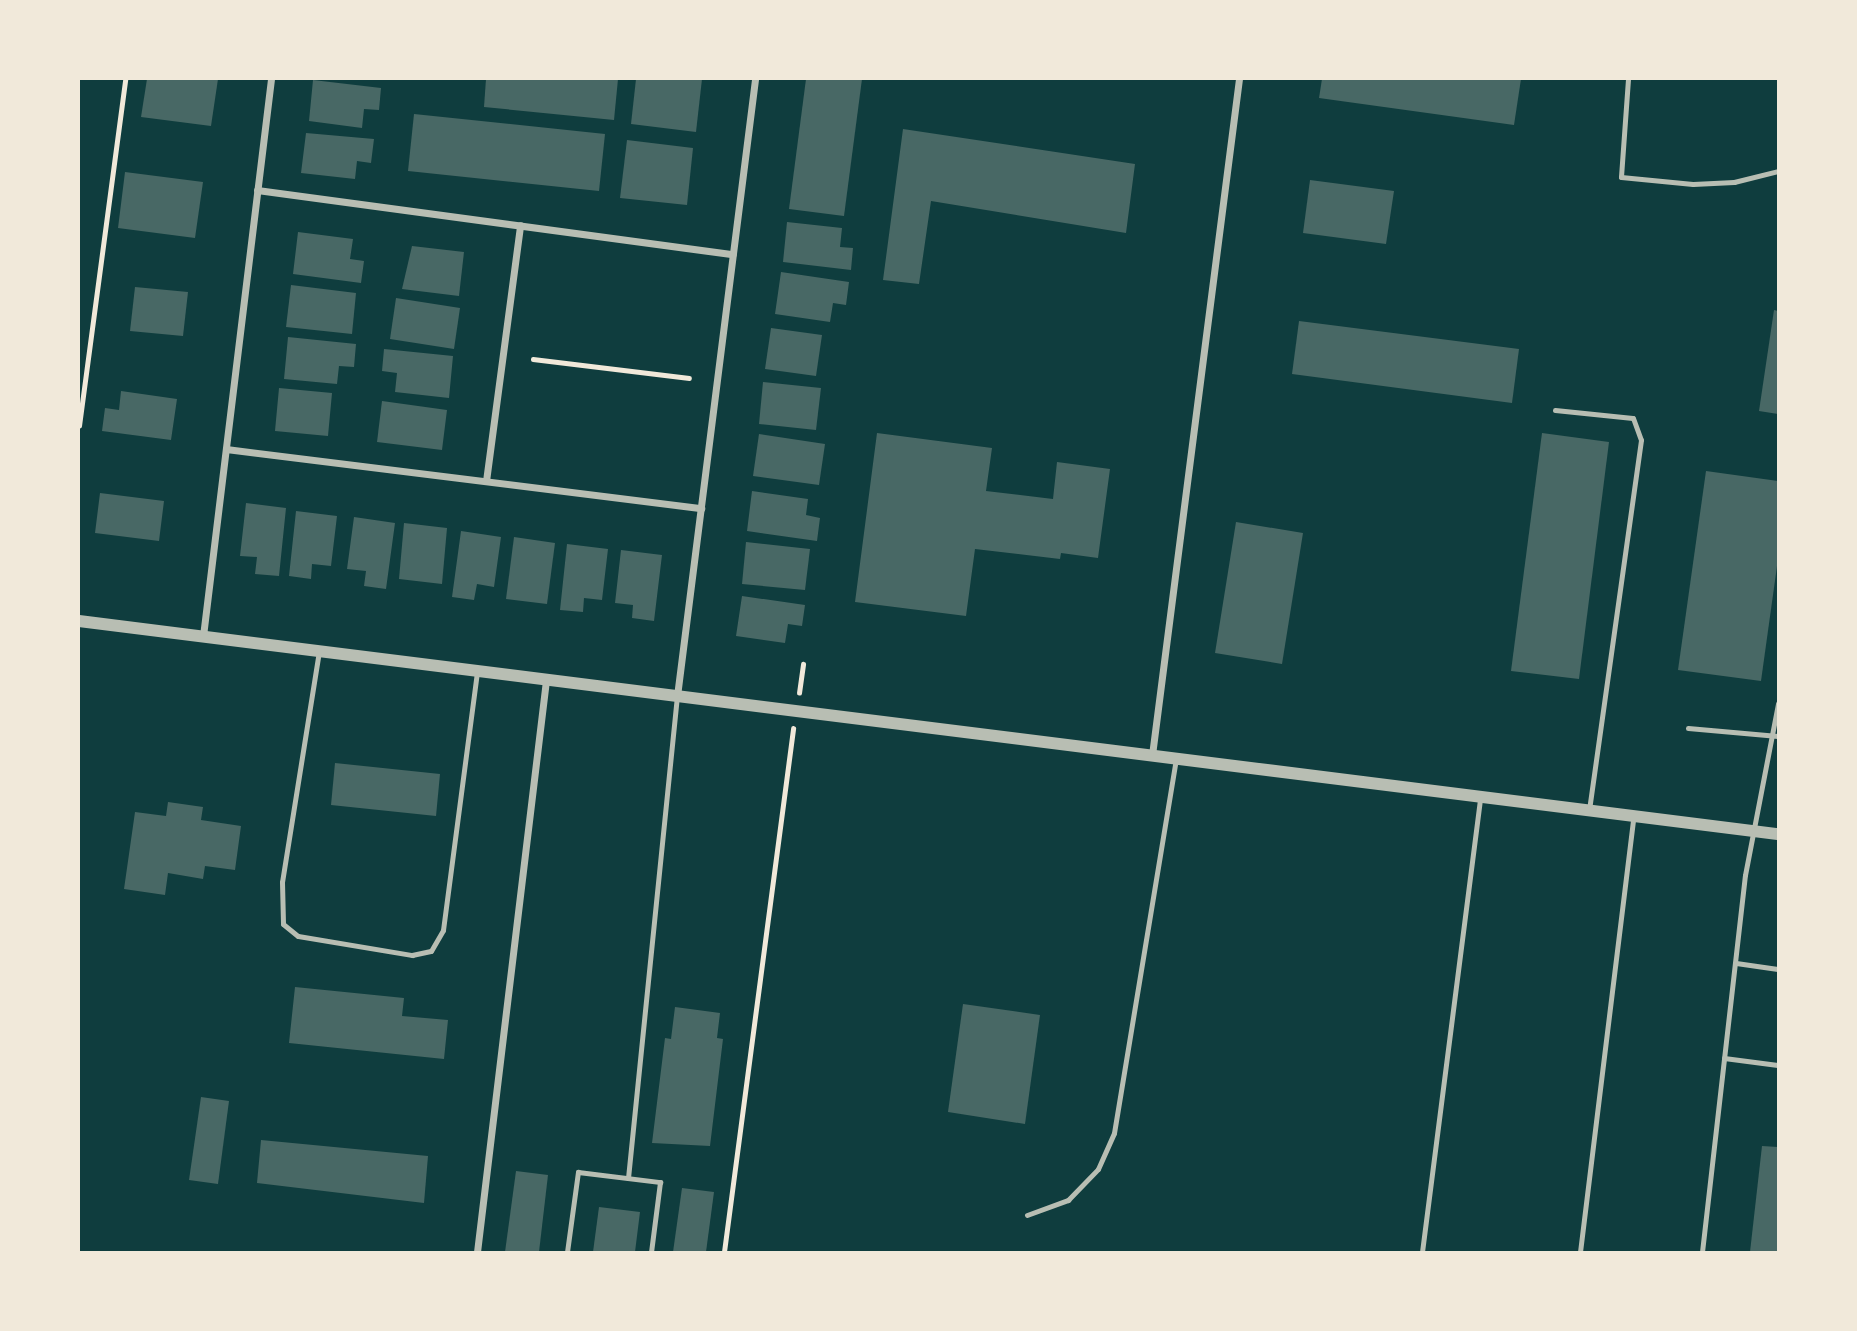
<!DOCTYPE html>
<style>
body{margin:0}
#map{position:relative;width:1857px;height:1331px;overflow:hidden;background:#0f3d3e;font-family:"Work Sans",sans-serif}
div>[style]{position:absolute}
.building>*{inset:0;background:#486865}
.path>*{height:4.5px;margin:-2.25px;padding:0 2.25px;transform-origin:2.25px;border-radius:2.25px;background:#f1e9da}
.service>*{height:5px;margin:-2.5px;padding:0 2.5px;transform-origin:2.5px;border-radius:2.5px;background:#b8beb3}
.minor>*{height:7px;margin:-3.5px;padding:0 3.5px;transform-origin:3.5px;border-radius:3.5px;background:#b8beb3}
.tertiary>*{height:12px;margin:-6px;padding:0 6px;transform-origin:6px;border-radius:6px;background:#b8beb3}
span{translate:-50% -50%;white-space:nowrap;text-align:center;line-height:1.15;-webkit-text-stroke:5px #f1e9da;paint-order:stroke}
.frame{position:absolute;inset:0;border:80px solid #f1e9da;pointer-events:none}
</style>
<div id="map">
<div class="building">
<i style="clip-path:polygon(147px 79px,218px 79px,211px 126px,141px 117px)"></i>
<i style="clip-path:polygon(486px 79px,618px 79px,614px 120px,484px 107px)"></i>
<i style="clip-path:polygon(636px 79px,702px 79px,696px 132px,631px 124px)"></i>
<i style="clip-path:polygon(806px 79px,862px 79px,844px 216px,789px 209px)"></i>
<i style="clip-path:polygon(1322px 79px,1521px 79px,1514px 125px,1319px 98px)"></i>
<i style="clip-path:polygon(313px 80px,381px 88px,379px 110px,364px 109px,362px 128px,309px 121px)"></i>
<i style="clip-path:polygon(414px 114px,605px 134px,599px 191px,408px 171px)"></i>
<i style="clip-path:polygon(903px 129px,1135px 164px,1126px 233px,931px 201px,919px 284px,883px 280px)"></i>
<i style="clip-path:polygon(306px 133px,374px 139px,371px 163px,357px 161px,355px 179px,301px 173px)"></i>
<i style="clip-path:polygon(627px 140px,693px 148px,687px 205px,620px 198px)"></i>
<i style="clip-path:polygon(125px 172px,203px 182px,195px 238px,118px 228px)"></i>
<i style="clip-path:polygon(1310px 180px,1394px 191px,1386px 244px,1303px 233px)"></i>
<i style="clip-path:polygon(787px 222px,842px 228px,840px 247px,853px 248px,851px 270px,783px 262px)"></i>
<i style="clip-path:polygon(298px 232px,353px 239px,350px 259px,364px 261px,361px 283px,293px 274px)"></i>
<i style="clip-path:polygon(412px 246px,464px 252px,459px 296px,402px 289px)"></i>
<i style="clip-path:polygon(781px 272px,849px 282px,846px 305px,833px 303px,830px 322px,775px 314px)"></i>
<i style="clip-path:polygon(291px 285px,356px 293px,352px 334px,286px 327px)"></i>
<i style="clip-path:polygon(135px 287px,188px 292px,183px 336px,130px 331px)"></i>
<i style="clip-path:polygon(396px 298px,460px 308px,454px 349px,390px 339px)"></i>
<i style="clip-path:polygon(1774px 310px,1778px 311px,1778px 414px,1759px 411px)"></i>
<i style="clip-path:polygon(1299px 321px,1519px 349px,1512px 403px,1292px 374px)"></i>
<i style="clip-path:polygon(771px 328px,822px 335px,816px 376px,765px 369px)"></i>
<i style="clip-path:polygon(288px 337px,356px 344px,354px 367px,339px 366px,337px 384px,284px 379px)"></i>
<i style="clip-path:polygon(384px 349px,453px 356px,449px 398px,395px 392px,397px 373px,382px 371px)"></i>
<i style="clip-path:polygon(763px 382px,821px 388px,816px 430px,759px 424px)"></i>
<i style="clip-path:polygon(279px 388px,332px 393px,328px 436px,275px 431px)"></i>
<i style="clip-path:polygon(121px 391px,177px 399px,171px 440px,102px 431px,105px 408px,119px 410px)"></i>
<i style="clip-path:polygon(382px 401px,447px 410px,442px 450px,377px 442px)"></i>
<i style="clip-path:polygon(877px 433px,992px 448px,986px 491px,1053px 499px,1057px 462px,1110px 469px,1098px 558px,1061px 553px,1060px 559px,975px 549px,966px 616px,855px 602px)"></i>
<i style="clip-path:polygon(1542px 433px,1609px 442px,1579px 679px,1511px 671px)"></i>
<i style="clip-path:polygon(759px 434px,825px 444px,819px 485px,753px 476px)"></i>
<i style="clip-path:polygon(1706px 471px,1778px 481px,1778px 559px,1761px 681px,1678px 670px)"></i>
<i style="clip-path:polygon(752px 491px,808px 499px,806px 515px,820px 518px,817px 541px,747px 531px)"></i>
<i style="clip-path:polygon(100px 493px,164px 501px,159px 541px,95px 533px)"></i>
<i style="clip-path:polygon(246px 503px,286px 508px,279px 576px,255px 574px,257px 557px,240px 556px)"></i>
<i style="clip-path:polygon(296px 511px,337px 516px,331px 566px,312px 564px,311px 579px,289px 576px)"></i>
<i style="clip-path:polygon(354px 517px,395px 523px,386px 589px,364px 586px,366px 571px,347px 569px)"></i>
<i style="clip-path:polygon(1236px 522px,1303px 533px,1282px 664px,1215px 653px)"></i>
<i style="clip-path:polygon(404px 523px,447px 528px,442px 584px,399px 579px)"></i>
<i style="clip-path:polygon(461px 531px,501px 537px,494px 587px,477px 584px,474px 600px,452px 597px)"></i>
<i style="clip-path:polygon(514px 537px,555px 543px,547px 604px,506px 599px)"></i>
<i style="clip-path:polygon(746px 542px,810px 549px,805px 590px,742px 584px)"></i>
<i style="clip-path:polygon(567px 544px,608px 549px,602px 600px,584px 598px,583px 612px,560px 610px)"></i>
<i style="clip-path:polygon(621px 550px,662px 555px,654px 621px,632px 618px,633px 605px,615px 603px)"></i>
<i style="clip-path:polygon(742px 596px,805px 605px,802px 626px,788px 624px,785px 643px,736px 636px)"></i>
<i style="clip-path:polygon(335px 763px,440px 774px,436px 816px,331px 805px)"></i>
<i style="clip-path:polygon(168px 802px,203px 807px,201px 820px,241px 826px,235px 870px,205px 866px,203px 879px,168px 873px,165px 895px,124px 889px,135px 812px,166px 816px)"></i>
<i style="clip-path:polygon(295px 987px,404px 998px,402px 1016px,448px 1020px,444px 1059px,289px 1043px)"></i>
<i style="clip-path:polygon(963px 1004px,1040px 1015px,1025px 1124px,948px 1112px)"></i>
<i style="clip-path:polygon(675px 1007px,720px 1013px,717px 1038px,723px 1039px,710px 1146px,652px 1143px,665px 1038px,671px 1039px)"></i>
<i style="clip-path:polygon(201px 1097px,229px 1101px,218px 1184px,189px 1180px)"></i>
<i style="clip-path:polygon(261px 1140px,428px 1156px,424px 1203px,257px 1183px)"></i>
<i style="clip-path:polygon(1762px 1146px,1778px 1147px,1778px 1252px,1750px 1252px)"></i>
<i style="clip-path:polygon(516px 1171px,548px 1175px,539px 1252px,505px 1252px)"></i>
<i style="clip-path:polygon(682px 1188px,714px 1192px,706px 1252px,673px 1252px)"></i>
<i style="clip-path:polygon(599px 1207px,640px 1212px,635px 1252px,593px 1252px)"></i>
</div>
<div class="path">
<i style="left:533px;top:359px;width:157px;rotate:6.9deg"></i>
<i style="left:79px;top:426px;width:350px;rotate:-82.4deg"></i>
<i style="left:799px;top:693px;width:29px;rotate:-82deg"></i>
<i style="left:724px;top:1252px;width:528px;rotate:-82.48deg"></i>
</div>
<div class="service">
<i style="left:1628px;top:79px;width:98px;rotate:94.1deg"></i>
<i style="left:1621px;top:177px;width:72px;rotate:5.6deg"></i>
<i style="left:1693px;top:184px;width:41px;rotate:-2.8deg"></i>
<i style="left:1734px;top:182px;width:45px;rotate:-14deg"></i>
<i style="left:1555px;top:410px;width:78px;rotate:5.9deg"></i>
<i style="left:1633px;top:418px;width:23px;rotate:70deg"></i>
<i style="left:1641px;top:440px;width:374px;rotate:98deg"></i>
<i style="left:319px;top:651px;width:234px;rotate:99.1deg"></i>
<i style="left:282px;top:882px;width:42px;rotate:88.6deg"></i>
<i style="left:283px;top:924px;width:19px;rotate:39deg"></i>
<i style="left:298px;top:936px;width:116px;rotate:9.5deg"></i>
<i style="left:412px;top:955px;width:19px;rotate:-12deg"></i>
<i style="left:431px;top:951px;width:24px;rotate:-60deg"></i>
<i style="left:443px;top:930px;width:260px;rotate:-82.5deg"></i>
<i style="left:1688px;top:728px;width:90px;rotate:5.1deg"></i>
<i style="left:1736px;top:963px;width:42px;rotate:8.1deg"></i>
<i style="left:1724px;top:1058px;width:54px;rotate:7.4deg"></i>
<i style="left:628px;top:1178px;width:484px;rotate:-84.2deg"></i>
<i style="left:1027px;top:1215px;width:44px;rotate:-20.1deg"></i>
<i style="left:1068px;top:1200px;width:43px;rotate:-45.9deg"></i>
<i style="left:1098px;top:1169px;width:39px;rotate:-66deg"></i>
<i style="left:1114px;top:1133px;width:380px;rotate:-80.6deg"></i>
<i style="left:567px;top:1252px;width:81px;rotate:-82.2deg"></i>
<i style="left:578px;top:1172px;width:83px;rotate:7deg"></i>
<i style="left:660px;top:1182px;width:71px;rotate:97.3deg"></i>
<i style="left:1422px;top:1252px;width:459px;rotate:-82.7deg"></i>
<i style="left:1580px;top:1252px;width:440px;rotate:-83deg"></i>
<i style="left:1702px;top:1252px;width:379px;rotate:-83.5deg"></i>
<i style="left:1745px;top:875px;width:175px;rotate:-79.1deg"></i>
</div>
<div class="minor">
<i style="left:257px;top:190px;width:480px;rotate:7.7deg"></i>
<i style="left:226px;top:449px;width:479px;rotate:7.1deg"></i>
<i style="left:486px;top:481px;width:258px;rotate:-82.4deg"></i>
<i style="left:203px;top:636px;width:561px;rotate:-83.04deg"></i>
<i style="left:677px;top:696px;width:622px;rotate:-82.79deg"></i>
<i style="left:1152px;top:755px;width:682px;rotate:-82.67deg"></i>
<i style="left:477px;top:1252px;width:576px;rotate:-83.12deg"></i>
</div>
<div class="tertiary">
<i style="left:79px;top:621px;width:1712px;rotate:7.15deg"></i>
</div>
<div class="frame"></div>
</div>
